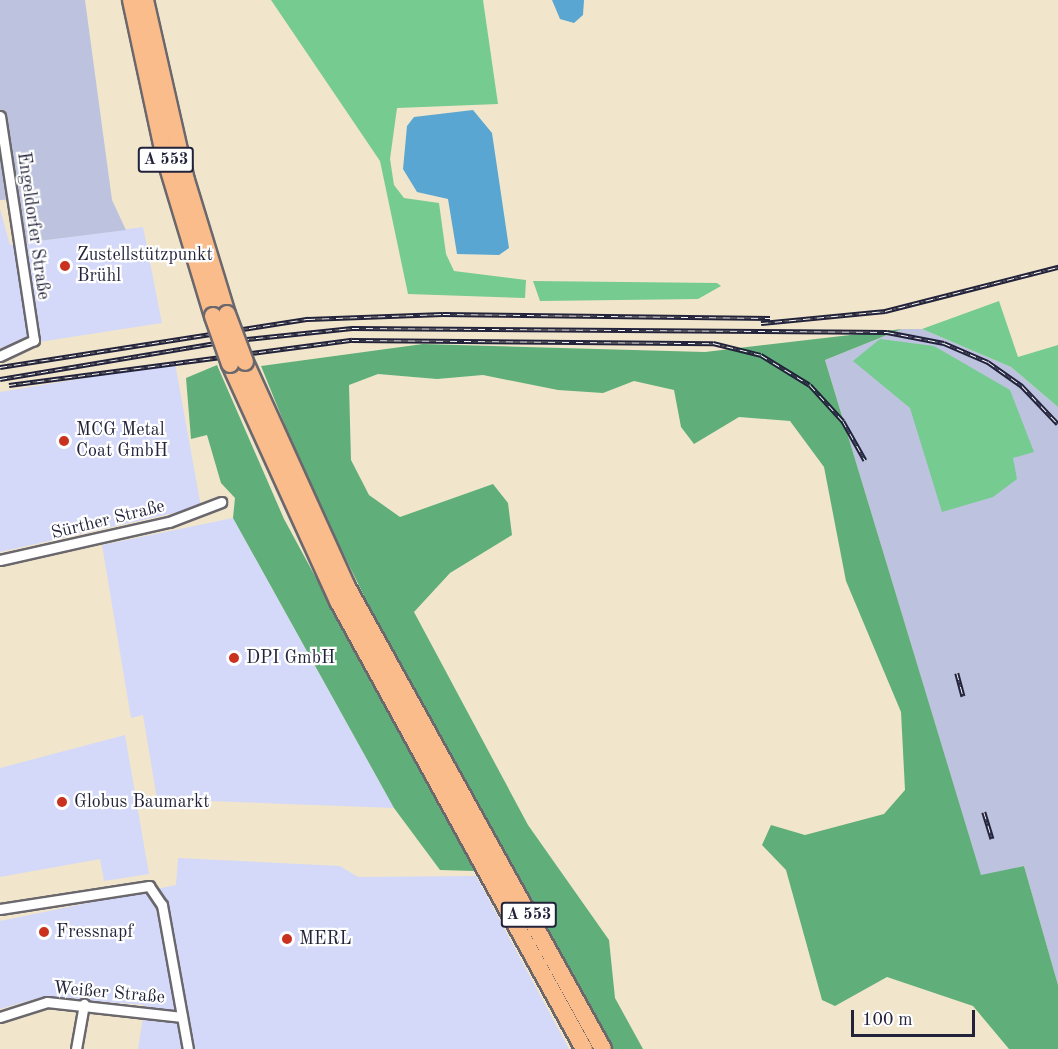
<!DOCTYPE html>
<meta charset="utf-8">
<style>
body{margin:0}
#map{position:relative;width:1058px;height:1049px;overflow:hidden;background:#f1e6cb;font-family:"Old Standard TT",serif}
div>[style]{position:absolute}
.built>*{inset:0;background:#d4d8f9}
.industrial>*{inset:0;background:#bdc3de}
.green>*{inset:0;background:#76cb90}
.forest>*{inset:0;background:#60af7a}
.water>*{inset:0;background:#58a6d1}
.roads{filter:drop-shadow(2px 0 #6a676d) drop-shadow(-2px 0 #6a676d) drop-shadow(0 2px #6a676d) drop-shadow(0 -2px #6a676d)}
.street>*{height:9px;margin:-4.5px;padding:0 4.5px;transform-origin:4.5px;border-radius:4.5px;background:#fff}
.highway>*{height:16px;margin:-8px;padding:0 8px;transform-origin:8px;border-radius:8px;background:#fabc8b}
.rail>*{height:4.5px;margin-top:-2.25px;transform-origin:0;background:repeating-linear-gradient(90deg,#fff 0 7px,#22223b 0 14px);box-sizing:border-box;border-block:2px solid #22223b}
.bridges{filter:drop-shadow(2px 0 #6a676d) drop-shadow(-2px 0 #6a676d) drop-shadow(0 2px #6a676d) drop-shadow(0 -2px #6a676d)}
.highway-bridge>*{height:16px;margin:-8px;padding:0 8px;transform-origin:8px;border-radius:8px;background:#fabc8b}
.dots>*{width:16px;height:16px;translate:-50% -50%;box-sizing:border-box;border:3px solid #fff;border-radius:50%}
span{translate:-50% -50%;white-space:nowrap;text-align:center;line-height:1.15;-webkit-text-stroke:4.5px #fff;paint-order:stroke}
.shield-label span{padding:2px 4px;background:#fff;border:2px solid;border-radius:4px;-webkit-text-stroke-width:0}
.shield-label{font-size:16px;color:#22223b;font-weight:700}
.street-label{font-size:18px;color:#22223b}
.poi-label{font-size:18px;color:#22223b}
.left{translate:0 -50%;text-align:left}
.scale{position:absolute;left:851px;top:1010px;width:124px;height:27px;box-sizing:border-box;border:3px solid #22223b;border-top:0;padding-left:8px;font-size:18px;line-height:21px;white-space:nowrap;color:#22223b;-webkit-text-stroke:4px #fff;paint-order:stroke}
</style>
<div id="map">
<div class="built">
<i style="clip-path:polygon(0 209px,10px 245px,143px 227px,162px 323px,0 348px)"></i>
<i style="clip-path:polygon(175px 363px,201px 507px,0 552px,0 392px)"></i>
<i style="clip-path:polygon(233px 518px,394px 808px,157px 799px,143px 715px,131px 718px,102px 545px)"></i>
<i style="clip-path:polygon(125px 735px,149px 874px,104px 881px,100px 859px,0 877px,0 768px)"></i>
<i style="clip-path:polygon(178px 858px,340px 866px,358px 877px,476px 876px,569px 1049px,138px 1049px,145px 1005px,42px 997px,0 1009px,0 921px,176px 885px)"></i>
</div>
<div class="industrial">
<i style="clip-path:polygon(0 0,85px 0,112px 200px,126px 230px,23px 243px,16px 199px,0 200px)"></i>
<i style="clip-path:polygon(902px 329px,922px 329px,1011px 367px,1058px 407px,1058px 985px,1024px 866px,981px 876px,825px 360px)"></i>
</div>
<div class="green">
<i style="clip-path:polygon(271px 0,483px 0,498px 104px,397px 108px,390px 159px,394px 185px,404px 198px,439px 203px,446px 254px,454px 271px,526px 280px,525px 298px,408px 294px,380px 161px)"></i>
<i style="clip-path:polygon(533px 281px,717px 283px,721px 286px,698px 299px,540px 301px)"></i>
<i style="clip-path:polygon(999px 301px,1018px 357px,1058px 345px,1058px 407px,1011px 367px,922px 329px)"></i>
<i style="clip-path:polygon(880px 339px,934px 346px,1010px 390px,1034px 452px,1013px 458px,1017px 479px,993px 497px,942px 512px,910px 408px,853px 361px)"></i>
</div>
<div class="forest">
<i style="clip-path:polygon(902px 329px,825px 360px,981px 875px,1024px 866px,1058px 985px,1058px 1049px,1009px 1049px,973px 1006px,887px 977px,835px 1006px,822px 1000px,786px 870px,762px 845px,771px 825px,805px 835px,884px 814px,905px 790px,901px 712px,846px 581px,824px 467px,790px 421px,739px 417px,694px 444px,681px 427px,674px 390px,634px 381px,603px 393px,558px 390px,483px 375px,437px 379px,378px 374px,349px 385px,351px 460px,369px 495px,400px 517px,493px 484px,508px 503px,512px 535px,450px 573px,414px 612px,528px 825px,609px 940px,615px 998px,643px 1049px,610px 1049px,374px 616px,308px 482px,261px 366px,423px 344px,705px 352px)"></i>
<i style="clip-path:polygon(217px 365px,284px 519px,475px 871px,440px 870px,394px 808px,233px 518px,235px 498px,221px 483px,207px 435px,191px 439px,186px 378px)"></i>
</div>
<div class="water">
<i style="clip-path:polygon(552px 0,584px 0,583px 15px,574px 23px,560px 19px)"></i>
<i style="clip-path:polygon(473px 110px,492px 133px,509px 248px,499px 255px,457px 254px,448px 199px,417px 192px,403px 169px,407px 126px,414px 117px)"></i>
</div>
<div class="roads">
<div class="street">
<i style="left:0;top:116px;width:227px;rotate:81.4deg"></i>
<i style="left:34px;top:340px;width:38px;rotate:155deg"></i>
<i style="left:0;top:560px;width:173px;rotate:-12.7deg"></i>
<i style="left:169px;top:522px;width:56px;rotate:-21deg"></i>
<i style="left:0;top:909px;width:151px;rotate:-8.8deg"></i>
<i style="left:149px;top:886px;width:23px;rotate:56deg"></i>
<i style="left:162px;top:905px;width:146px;rotate:79.8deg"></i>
<i style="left:0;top:1017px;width:49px;rotate:-17.7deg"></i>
<i style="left:47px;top:1002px;width:136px;rotate:6.3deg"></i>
<i style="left:76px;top:1049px;width:46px;rotate:-79.9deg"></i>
</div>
<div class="highway">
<i style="left:131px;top:0;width:157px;rotate:77.9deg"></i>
<i style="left:164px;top:154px;width:169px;rotate:73.2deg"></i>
<i style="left:145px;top:0;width:185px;rotate:77.2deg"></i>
<i style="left:186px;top:180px;width:140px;rotate:73deg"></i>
<i style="left:245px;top:362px;width:245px;rotate:65.6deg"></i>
<i style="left:346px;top:585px;width:530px;rotate:61.02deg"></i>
<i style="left:230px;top:364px;width:260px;rotate:65.5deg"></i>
<i style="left:338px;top:601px;width:511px;rotate:61.23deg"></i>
</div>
</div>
<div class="rail">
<i style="left:761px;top:323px;width:125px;rotate:-5.5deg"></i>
<i style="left:885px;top:311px;width:179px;rotate:-14.3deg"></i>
<i style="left:0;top:367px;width:312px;rotate:-8.9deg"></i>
<i style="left:308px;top:319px;width:135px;rotate:-2.1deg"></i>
<i style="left:443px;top:314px;width:327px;rotate:0.7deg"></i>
<i style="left:0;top:379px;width:231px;rotate:-9.5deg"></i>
<i style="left:228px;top:341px;width:125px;rotate:-6deg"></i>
<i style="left:352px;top:328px;width:535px;rotate:0.43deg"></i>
<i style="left:887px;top:332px;width:58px;rotate:10.9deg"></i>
<i style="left:944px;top:343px;width:48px;rotate:23.4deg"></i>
<i style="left:988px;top:362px;width:42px;rotate:35.2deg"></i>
<i style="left:1022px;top:386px;width:52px;rotate:46.5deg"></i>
<i style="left:9px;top:385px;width:346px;rotate:-7.5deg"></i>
<i style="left:352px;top:340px;width:361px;rotate:0.5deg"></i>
<i style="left:713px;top:343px;width:49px;rotate:14deg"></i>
<i style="left:761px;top:355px;width:57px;rotate:31.5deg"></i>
<i style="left:810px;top:385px;width:49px;rotate:47.5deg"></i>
<i style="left:843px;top:421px;width:45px;rotate:60.6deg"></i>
<i style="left:957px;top:673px;width:24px;rotate:75deg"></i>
<i style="left:984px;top:812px;width:28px;rotate:73deg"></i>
</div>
<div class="bridges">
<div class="highway-bridge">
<i style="left:227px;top:314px;width:51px;rotate:69.4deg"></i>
<i style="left:213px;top:316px;width:51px;rotate:70.5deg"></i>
</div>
</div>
<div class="dots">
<i style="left:65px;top:266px;background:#c8321e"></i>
<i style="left:64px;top:441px;background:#c8321e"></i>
<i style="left:234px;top:658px;background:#c8321e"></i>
<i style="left:62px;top:802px;background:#c8321e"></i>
<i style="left:44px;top:932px;background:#c8321e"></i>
<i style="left:287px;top:939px;background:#c8321e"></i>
</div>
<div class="shield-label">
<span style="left:166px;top:160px">A 553</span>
<span style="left:529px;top:915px">A 553</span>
</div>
<div class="street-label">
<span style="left:33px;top:226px;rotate:82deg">Engeldorfer Straße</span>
<span style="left:108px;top:520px;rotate:-14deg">Sürther Straße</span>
<span style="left:109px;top:993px;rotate:5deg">Weißer Straße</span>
</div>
<div class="poi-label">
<span class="left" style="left:77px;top:266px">Zustellstützpunkt<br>Brühl</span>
<span class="left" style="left:76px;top:441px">MCG Metal<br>Coat GmbH</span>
<span class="left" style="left:246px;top:658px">DPI GmbH</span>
<span class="left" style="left:74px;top:802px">Globus Baumarkt</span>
<span class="left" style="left:56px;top:932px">Fressnapf</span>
<span class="left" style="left:299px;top:939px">MERL</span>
</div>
<div class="scale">100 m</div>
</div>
